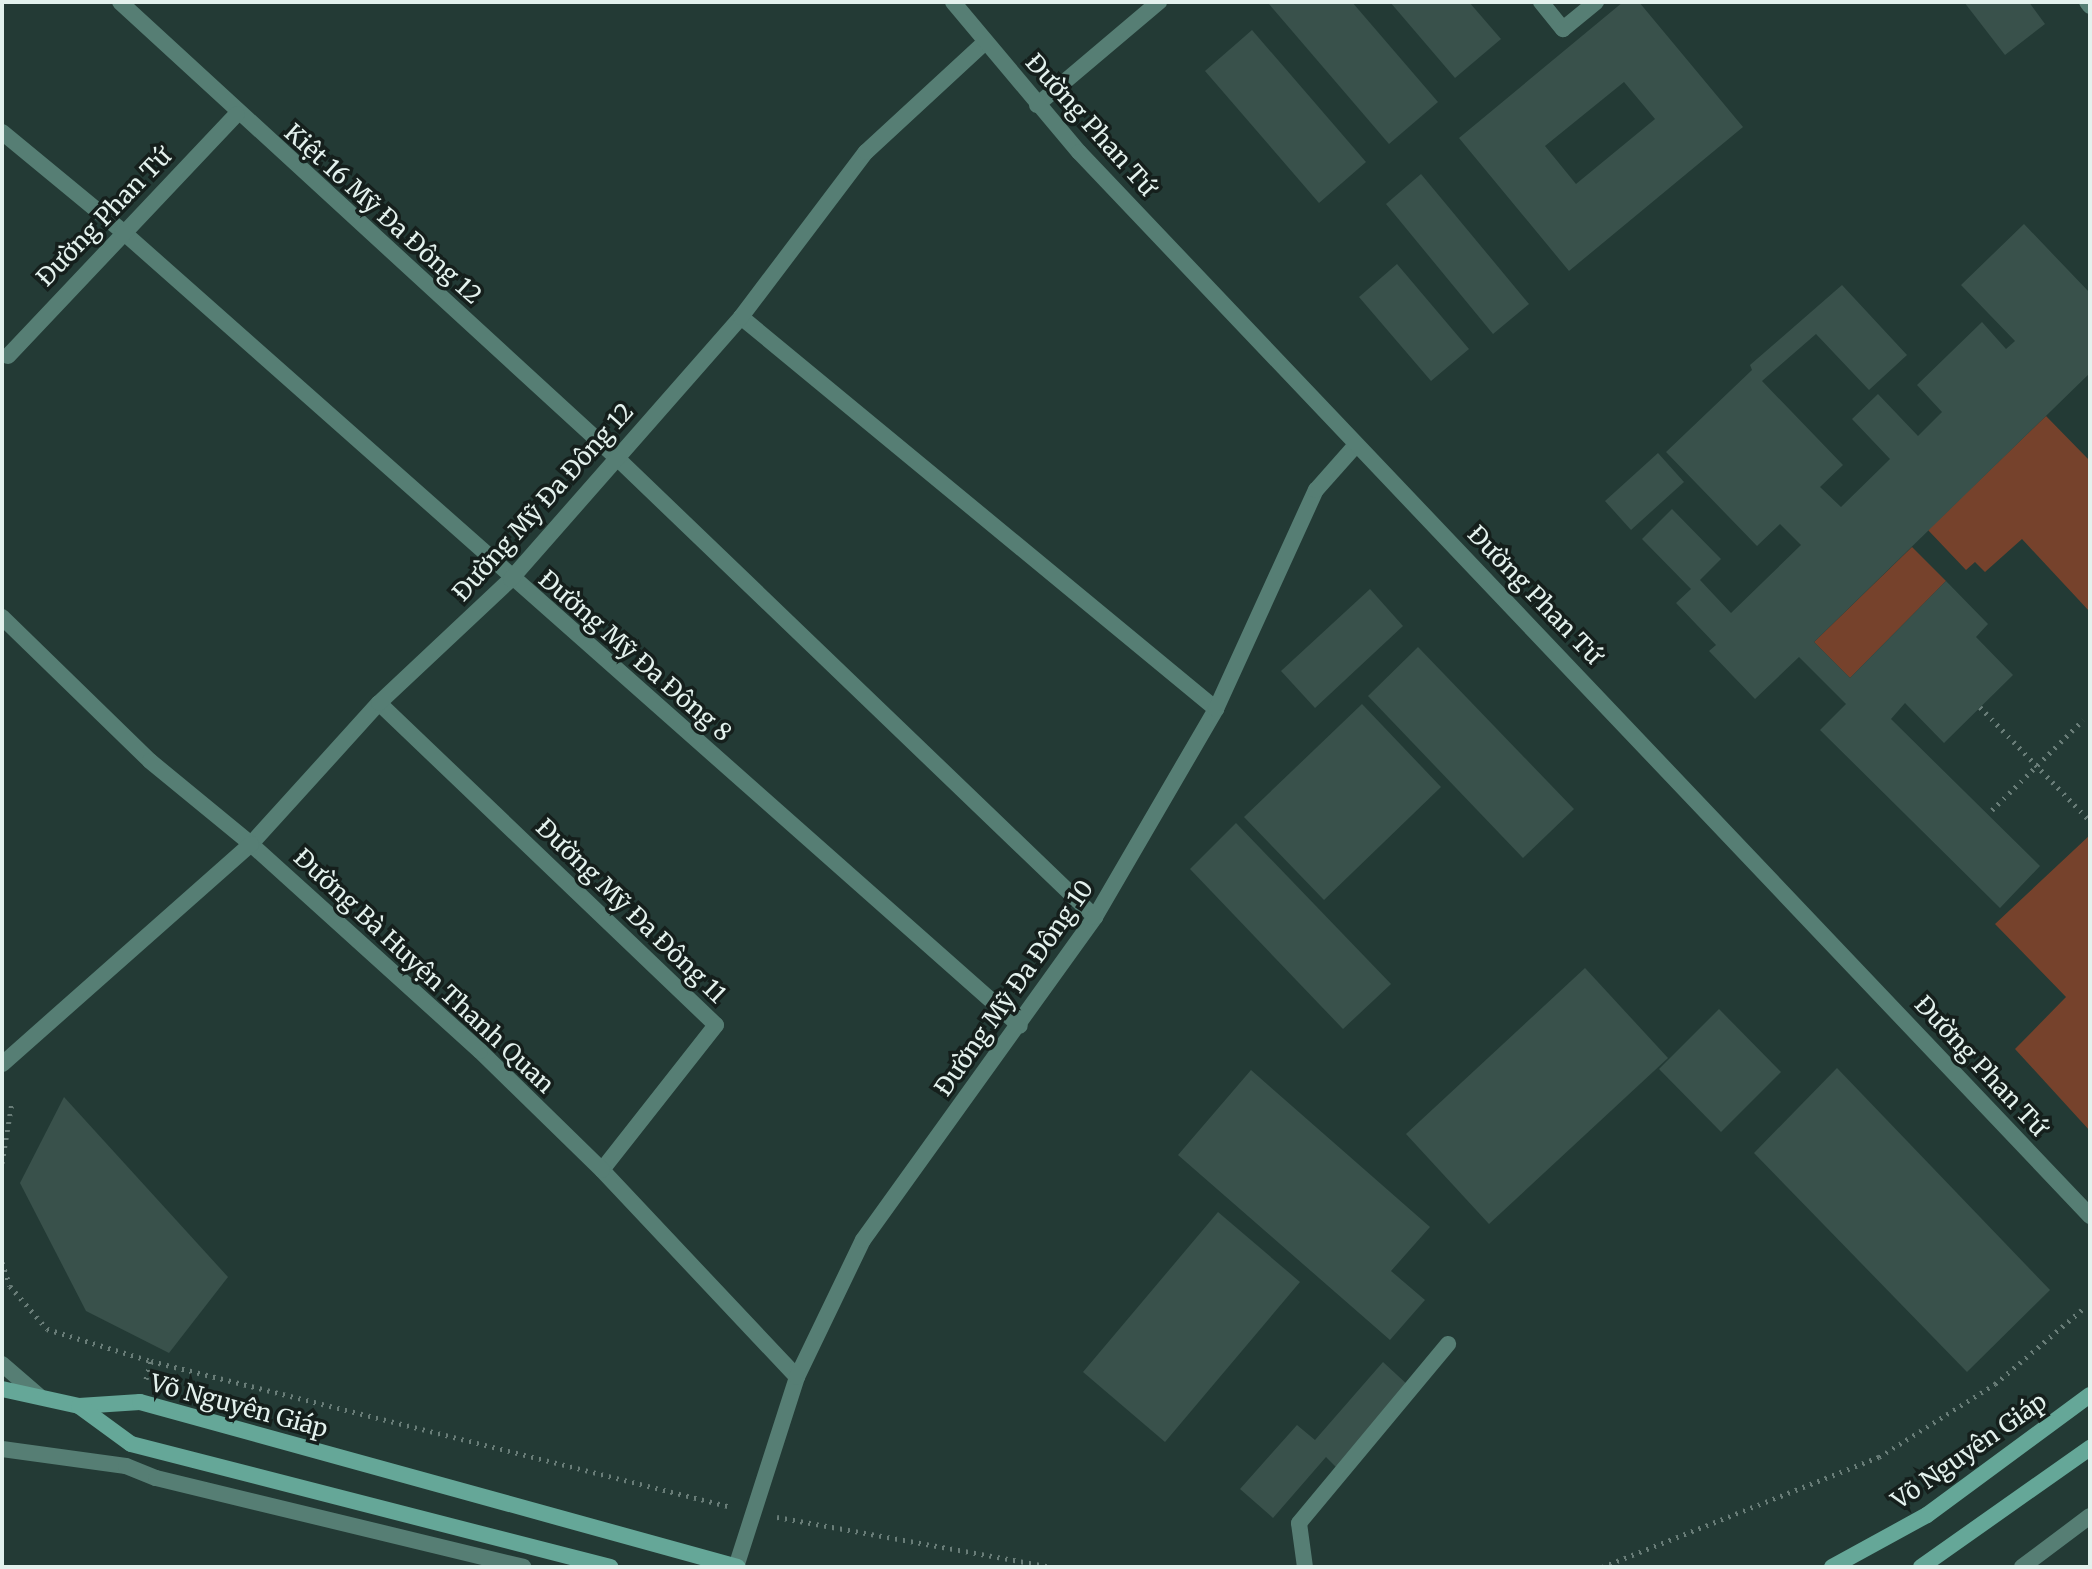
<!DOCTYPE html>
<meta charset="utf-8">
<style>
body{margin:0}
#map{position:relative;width:2092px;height:1569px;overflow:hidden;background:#233a35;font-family:Merriweather,serif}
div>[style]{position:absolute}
.green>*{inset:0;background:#76422c}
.building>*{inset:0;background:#39514b}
.path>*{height:5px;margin-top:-2.5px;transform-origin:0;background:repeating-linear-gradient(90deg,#697d78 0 2px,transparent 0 8px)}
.service>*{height:16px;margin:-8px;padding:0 8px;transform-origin:8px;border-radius:8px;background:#567e74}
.pedestrian>*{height:16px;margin:-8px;padding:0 8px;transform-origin:8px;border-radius:8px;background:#567e74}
.minor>*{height:16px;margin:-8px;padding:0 8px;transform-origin:8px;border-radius:8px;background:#567e74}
.tertiary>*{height:16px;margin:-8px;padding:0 8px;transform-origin:8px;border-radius:8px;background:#567e74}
.secondary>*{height:16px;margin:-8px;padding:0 8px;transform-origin:8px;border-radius:8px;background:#65a798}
span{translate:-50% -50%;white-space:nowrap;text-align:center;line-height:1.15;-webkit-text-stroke:7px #151f1c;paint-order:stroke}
.street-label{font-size:24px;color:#e3f1ed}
.frame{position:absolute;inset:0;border:4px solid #e3f1ed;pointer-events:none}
</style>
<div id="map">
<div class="green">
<i style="clip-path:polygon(2046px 416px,2090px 461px,2090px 612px,2022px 539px,1985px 572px,1975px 562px,1966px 570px,1928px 530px)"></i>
<i style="clip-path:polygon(1912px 547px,1946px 581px,1850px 678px,1814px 642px)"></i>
<i style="clip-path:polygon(2090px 835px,2090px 1131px,2015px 1049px,2066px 997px,1995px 924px)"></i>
</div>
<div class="building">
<i style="clip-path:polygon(1352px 2px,1438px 102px,1389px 144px,1269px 4px)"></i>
<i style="clip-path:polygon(1390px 2px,1469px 2px,1501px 39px,1455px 78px)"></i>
<i style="clip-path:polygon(evenodd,1623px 2px,1639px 2px,1743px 127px,1569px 271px,1459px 138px,1623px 2px,1624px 82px,1655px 119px,1576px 184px,1545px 146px,1624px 82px)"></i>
<i style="clip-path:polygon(1964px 2px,2029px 2px,2045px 24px,2005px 55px)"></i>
<i style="clip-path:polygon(1252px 30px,1366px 162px,1319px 203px,1205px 71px)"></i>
<i style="clip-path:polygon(1421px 174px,1529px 304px,1493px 334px,1386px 204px)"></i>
<i style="clip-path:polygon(2024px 224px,2090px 293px,2090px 373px,1814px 642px,1850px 678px,1946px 581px,1988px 624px,1976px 637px,2013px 675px,1944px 743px,1905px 703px,1891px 719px,2040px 866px,2000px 908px,1820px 730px,1846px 704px,1799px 657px,1755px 699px,1709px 651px,1716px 645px,1676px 603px,1691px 589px,1642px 539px,1672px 509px,1721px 559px,1700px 580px,1731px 613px,1801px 545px,1780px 524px,1757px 546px,1666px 452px,1752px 370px,1750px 365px,1842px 285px,1907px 355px,1869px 390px,1816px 334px,1762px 381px,1843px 465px,1820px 487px,1841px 507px,1890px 459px,1852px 419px,1878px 394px,1918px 436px,1942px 412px,1917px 385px,1982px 322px,2006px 349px,2015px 341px,1961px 285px)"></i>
<i style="clip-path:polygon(1397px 264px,1469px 349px,1431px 381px,1359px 297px)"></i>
<i style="clip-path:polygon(1658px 453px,1684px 482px,1631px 530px,1605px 501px)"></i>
<i style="clip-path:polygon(1370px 589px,1403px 626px,1315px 708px,1281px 671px)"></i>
<i style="clip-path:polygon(1418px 647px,1574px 809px,1523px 858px,1368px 696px)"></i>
<i style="clip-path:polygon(1362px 704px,1441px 787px,1324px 900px,1244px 817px)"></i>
<i style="clip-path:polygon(1236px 823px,1391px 984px,1343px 1029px,1190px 869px)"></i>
<i style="clip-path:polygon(1585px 968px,1668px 1058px,1489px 1224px,1406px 1134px)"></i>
<i style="clip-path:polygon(1719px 1009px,1781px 1072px,1721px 1132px,1659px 1069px)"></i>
<i style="clip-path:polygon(1837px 1068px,2050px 1290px,1967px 1372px,1754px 1153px)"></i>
<i style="clip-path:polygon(1251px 1070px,1430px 1227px,1391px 1271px,1425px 1300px,1390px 1340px,1178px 1155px)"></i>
<i style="clip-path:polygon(64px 1097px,228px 1277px,169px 1353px,86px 1311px,20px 1183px)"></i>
<i style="clip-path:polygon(1218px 1212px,1300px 1282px,1165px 1442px,1083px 1372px)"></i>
<i style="clip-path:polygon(1383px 1362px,1409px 1386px,1337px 1468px,1326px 1457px,1273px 1518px,1240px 1489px,1297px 1425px,1315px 1440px)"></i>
</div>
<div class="path">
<i style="left:1980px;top:707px;width:158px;rotate:46deg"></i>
<i style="left:1992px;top:810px;width:128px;rotate:-44.7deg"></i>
<i style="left:2px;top:1163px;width:62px;rotate:-80.7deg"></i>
<i style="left:2px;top:1262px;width:25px;rotate:72deg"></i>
<i style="left:10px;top:1286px;width:57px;rotate:49.3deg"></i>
<i style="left:47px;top:1329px;width:109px;rotate:17.1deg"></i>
<i style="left:151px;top:1361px;width:595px;rotate:14.11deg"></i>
<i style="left:146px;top:1379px;width:19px;rotate:-74deg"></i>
<i style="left:777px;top:1517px;width:279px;rotate:10.3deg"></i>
<i style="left:1602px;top:1567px;width:298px;rotate:-21.7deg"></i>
<i style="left:1879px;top:1457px;width:137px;rotate:-32.2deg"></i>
<i style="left:1995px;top:1384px;width:117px;rotate:-40.5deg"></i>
</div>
<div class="service">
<i style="left:1541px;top:2px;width:35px;rotate:51deg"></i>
<i style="left:1563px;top:29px;width:43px;rotate:-39.3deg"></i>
<i style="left:1305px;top:1567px;width:44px;rotate:-97.8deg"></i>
<i style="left:1299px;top:1523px;width:233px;rotate:-50.2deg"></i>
</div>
<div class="pedestrian">
<i style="left:2px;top:1449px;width:125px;rotate:7.8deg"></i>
<i style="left:126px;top:1466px;width:32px;rotate:22deg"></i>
<i style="left:156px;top:1478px;width:378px;rotate:13.6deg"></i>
<i style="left:2022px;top:1567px;width:85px;rotate:-36.9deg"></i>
</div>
<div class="minor">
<i style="left:120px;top:2px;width:674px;rotate:42.54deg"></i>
<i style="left:617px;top:458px;width:663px;rotate:43.84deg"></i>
<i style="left:2087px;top:2px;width:5px;rotate:53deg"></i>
<i style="left:1037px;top:105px;width:160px;rotate:-40.2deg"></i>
<i style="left:2px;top:132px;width:156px;rotate:39.5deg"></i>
<i style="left:122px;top:231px;width:1199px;rotate:41.52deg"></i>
<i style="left:741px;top:317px;width:616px;rotate:39.53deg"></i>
<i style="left:8px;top:356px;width:333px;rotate:-46.6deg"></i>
<i style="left:379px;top:703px;width:466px;rotate:43.7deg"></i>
<i style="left:716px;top:1025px;width:184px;rotate:128.2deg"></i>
<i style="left:797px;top:1377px;width:284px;rotate:-133.3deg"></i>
<i style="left:602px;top:1170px;width:170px;rotate:-135.7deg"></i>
<i style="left:480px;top:1051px;width:309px;rotate:-137.9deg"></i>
<i style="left:251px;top:844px;width:190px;rotate:-47.8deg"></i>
<i style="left:379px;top:703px;width:181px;rotate:-43.2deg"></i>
<i style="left:511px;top:579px;width:349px;rotate:-48.7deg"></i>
<i style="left:741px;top:317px;width:207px;rotate:-52.9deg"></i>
<i style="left:866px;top:152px;width:162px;rotate:-42.7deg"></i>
<i style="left:736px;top:1567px;width:200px;rotate:-72.2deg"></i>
<i style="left:797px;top:1377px;width:152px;rotate:-64.3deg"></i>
<i style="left:863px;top:1240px;width:398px;rotate:-54.3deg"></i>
<i style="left:1095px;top:917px;width:241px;rotate:-59.8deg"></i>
<i style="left:1216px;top:709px;width:241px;rotate:-65.5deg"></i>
<i style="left:1316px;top:490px;width:59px;rotate:-48.4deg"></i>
</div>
<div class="tertiary">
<i style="left:953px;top:2px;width:196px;rotate:50deg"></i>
<i style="left:1079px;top:152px;width:1468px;rotate:46.46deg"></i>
<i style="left:2px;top:617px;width:206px;rotate:44.2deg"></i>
<i style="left:150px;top:761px;width:131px;rotate:39.4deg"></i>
<i style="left:251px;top:844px;width:332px;rotate:138.5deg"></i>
<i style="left:2px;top:1364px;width:49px;rotate:40.9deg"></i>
</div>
<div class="secondary">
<i style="left:2px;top:1389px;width:79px;rotate:12.4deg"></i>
<i style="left:79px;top:1406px;width:61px;rotate:-3.8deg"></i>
<i style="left:140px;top:1402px;width:620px;rotate:15.43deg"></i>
<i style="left:79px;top:1406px;width:64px;rotate:36.2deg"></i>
<i style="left:131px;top:1444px;width:495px;rotate:14.4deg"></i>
<i style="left:1832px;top:1567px;width:108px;rotate:-28.7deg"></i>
<i style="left:1927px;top:1515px;width:202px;rotate:-36.4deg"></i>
<i style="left:1921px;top:1567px;width:207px;rotate:-35.2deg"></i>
</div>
<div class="street-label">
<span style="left:1091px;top:125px;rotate:48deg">Đường Phan Tứ</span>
<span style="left:383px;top:214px;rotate:42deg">Kiệt 16 Mỹ Đa Đông 12</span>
<span style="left:104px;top:217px;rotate:-46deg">Đường Phan Tứ</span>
<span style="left:543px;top:502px;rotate:-48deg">Đường Mỹ Đa Đông 12</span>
<span style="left:1535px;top:595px;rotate:46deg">Đường Phan Tứ</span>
<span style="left:635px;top:656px;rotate:41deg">Đường Mỹ Đa Đông 8</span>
<span style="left:631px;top:911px;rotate:44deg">Đường Mỹ Đa Đông 11</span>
<span style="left:424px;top:971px;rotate:43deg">Đường Bà Huyện Thanh Quan</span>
<span style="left:1014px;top:988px;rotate:-55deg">Đường Mỹ Đa Đông 10</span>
<span style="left:1981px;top:1066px;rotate:47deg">Đường Phan Tứ</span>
<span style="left:239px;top:1406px;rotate:15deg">Võ Nguyên Giáp</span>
<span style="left:1969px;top:1451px;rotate:-35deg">Võ Nguyên Giáp</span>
</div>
<div class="frame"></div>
</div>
